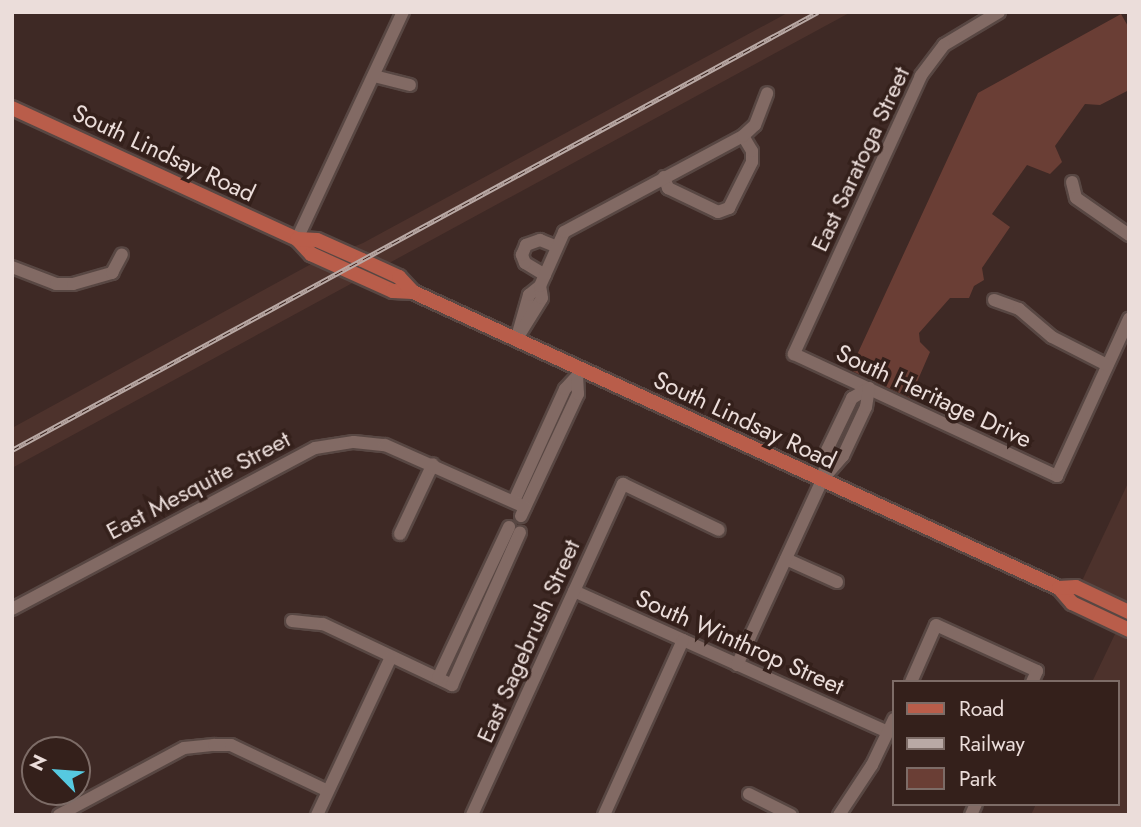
<!DOCTYPE html>
<style>
body{margin:0}
#map{position:relative;width:1141px;height:827px;overflow:hidden;background:#3e2925;font-family:Jost,sans-serif}
div>[style]{position:absolute}
.built>*{inset:0;background:#4d322c}
.green>*{inset:0;background:#6a3e35}
.roads{filter:drop-shadow(2px 0 #584743) drop-shadow(-2px 0 #584743) drop-shadow(0 2px #584743) drop-shadow(0 -2px #584743)}
.minor>*{height:12px;margin:-6px;padding:0 6px;transform-origin:6px;border-radius:6px;background:#826a64}
.major>*{height:14px;margin:-7px;padding:0 7px;transform-origin:7px;border-radius:7px;background:#b95d4a}
.rail>*{height:5px;margin-top:-2.5px;transform-origin:0;background:repeating-linear-gradient(90deg,#34201b 0 8px,#b9a9a5 0 16px);box-sizing:border-box;border-block:2px solid #b9a9a5}
span{translate:-50% -50%;white-space:nowrap;text-align:center;line-height:1.15;-webkit-text-stroke:7px #34201b;paint-order:stroke}
.street-label{font-size:24px;color:#ebddda}
.frame{position:absolute;inset:0;border:14px solid #ebddda;pointer-events:none}
.legend{position:absolute;left:892px;top:680px;width:228px;height:126px;box-sizing:border-box;background:#34201b;border:2px solid #7d6c67;margin:0;padding:9px 12px;list-style:none;font-size:21px;color:#ebddda}
.legend li{display:flex;align-items:center;gap:14px;height:35px}
.legend b{width:35px;border:2px solid #7d6c67}
.north{position:absolute;left:21px;top:736px;width:70px;height:70px;box-sizing:border-box;background:#34201b;border:2px solid #7d6c67;border-radius:50%;rotate:295deg;font-size:19px;font-weight:700;line-height:28px;text-align:center;color:#ebddda}
.north::after{content:'';display:block;margin:auto;width:24px;height:32px;background:#56c9e0;clip-path:polygon(50% 0,100% 100%,50% 72%,0 100%)}
</style>
<div id="map">
<div class="built">
<i style="clip-path:polygon(789px 12px,851px 12px,12px 468px,12px 428px,313px 263px,363px 243px)"></i>
<i style="clip-path:polygon(1129px 481px,1129px 605px,1081px 583px)"></i>
<i style="clip-path:polygon(1116px 632px,1129px 638px,1129px 815px,1031px 815px,1036px 804px,1118px 804px,1118px 682px,1092px 682px)"></i>
</div>
<div class="green">
<i style="clip-path:polygon(1121px 14px,1129px 28px,1129px 90px,1100px 105px,1085px 104px,1055px 146px,1062px 162px,1050px 174px,1027px 165px,992px 214px,1010px 227px,982px 268px,984px 280px,974px 286px,969px 298px,950px 298px,919px 333px,920px 342px,930px 352px,910px 398px,850px 370px,978px 93px)"></i>
</div>
<div class="roads">
<div class="minor">
<i style="left:999px;top:12px;width:64px;rotate:149deg"></i>
<i style="left:944px;top:45px;width:39px;rotate:127deg"></i>
<i style="left:921px;top:76px;width:306px;rotate:114.6deg"></i>
<i style="left:794px;top:354px;width:290px;rotate:24.9deg"></i>
<i style="left:1057px;top:476px;width:173px;rotate:-65.4deg"></i>
<i style="left:374px;top:76px;width:37px;rotate:14deg"></i>
<i style="left:664px;top:177px;width:12px;rotate:70deg"></i>
<i style="left:668px;top:188px;width:55px;rotate:25.6deg"></i>
<i style="left:718px;top:212px;width:12px;rotate:-20deg"></i>
<i style="left:729px;top:208px;width:51px;rotate:-63.4deg"></i>
<i style="left:752px;top:162px;width:11px;rotate:-90deg"></i>
<i style="left:752px;top:151px;width:17px;rotate:-121deg"></i>
<i style="left:1072px;top:182px;width:16px;rotate:76deg"></i>
<i style="left:1076px;top:198px;width:65px;rotate:34.9deg"></i>
<i style="left:297px;top:239px;width:251px;rotate:-65deg"></i>
<i style="left:12px;top:267px;width:47px;rotate:21.1deg"></i>
<i style="left:56px;top:284px;width:17px"></i>
<i style="left:73px;top:284px;width:41px;rotate:-15.8deg"></i>
<i style="left:112px;top:273px;width:21px;rotate:-62deg"></i>
<i style="left:545px;top:275px;width:23px;rotate:-149deg"></i>
<i style="left:525px;top:263px;width:9px;rotate:-111deg"></i>
<i style="left:522px;top:255px;width:11px;rotate:-68deg"></i>
<i style="left:526px;top:245px;width:15px;rotate:-20deg"></i>
<i style="left:540px;top:240px;width:18px;rotate:22deg"></i>
<i style="left:994px;top:300px;width:27px;rotate:20deg"></i>
<i style="left:1019px;top:309px;width:43px;rotate:40.3deg"></i>
<i style="left:1052px;top:337px;width:62px;rotate:27deg"></i>
<i style="left:517px;top:337px;width:44px;rotate:-74.1deg"></i>
<i style="left:529px;top:295px;width:14px;rotate:-39deg"></i>
<i style="left:516px;top:340px;width:49px;rotate:-58.2deg"></i>
<i style="left:542px;top:298px;width:12px;rotate:-99deg"></i>
<i style="left:540px;top:286px;width:59px;rotate:-66deg"></i>
<i style="left:564px;top:232px;width:203px;rotate:-28.2deg"></i>
<i style="left:743px;top:136px;width:16px;rotate:-43deg"></i>
<i style="left:755px;top:125px;width:34px;rotate:-69deg"></i>
<i style="left:823px;top:480px;width:30px;rotate:-82deg"></i>
<i style="left:827px;top:450px;width:58px;rotate:-64.3deg"></i>
<i style="left:852px;top:398px;width:20px;rotate:-30deg"></i>
<i style="left:514px;top:501px;width:123px;rotate:-65.5deg"></i>
<i style="left:565px;top:389px;width:19px;rotate:-47deg"></i>
<i style="left:521px;top:516px;width:135px;rotate:-65deg"></i>
<i style="left:578px;top:394px;width:17px;rotate:-93deg"></i>
<i style="left:400px;top:534px;width:77px;rotate:-64.8deg"></i>
<i style="left:786px;top:559px;width:56px;rotate:24.3deg"></i>
<i style="left:574px;top:591px;width:344px;rotate:24.2deg"></i>
<i style="left:12px;top:609px;width:343px;rotate:-28deg"></i>
<i style="left:315px;top:448px;width:39px;rotate:-9deg"></i>
<i style="left:354px;top:442px;width:31px;rotate:6deg"></i>
<i style="left:385px;top:445px;width:153px;rotate:23.9deg"></i>
<i style="left:292px;top:621px;width:31px;rotate:6deg"></i>
<i style="left:323px;top:624px;width:143px;rotate:25.3deg"></i>
<i style="left:452px;top:685px;width:167px;rotate:-66deg"></i>
<i style="left:737px;top:665px;width:204px;rotate:-65.3deg"></i>
<i style="left:822px;top:480px;width:32px;rotate:-49deg"></i>
<i style="left:843px;top:456px;width:54px;rotate:-64.9deg"></i>
<i style="left:866px;top:407px;width:19px;rotate:-81deg"></i>
<i style="left:438px;top:678px;width:167px;rotate:-64.8deg"></i>
<i style="left:911px;top:682px;width:62px;rotate:-66.3deg"></i>
<i style="left:936px;top:625px;width:111px;rotate:24.5deg"></i>
<i style="left:1037px;top:671px;width:12px;rotate:114deg"></i>
<i style="left:749px;top:794px;width:47px;rotate:26.6deg"></i>
<i style="left:59px;top:815px;width:142px;rotate:-28.2deg"></i>
<i style="left:184px;top:748px;width:30px;rotate:-6deg"></i>
<i style="left:214px;top:745px;width:17px"></i>
<i style="left:231px;top:745px;width:107px;rotate:25.4deg"></i>
<i style="left:317px;top:815px;width:174px;rotate:-64.9deg"></i>
<i style="left:472px;top:815px;width:364px;rotate:-65.5deg"></i>
<i style="left:623px;top:484px;width:106px;rotate:25.6deg"></i>
<i style="left:604px;top:815px;width:192px;rotate:-65.7deg"></i>
<i style="left:839px;top:815px;width:60px;rotate:-56.6deg"></i>
<i style="left:872px;top:765px;width:51px;rotate:-64.4deg"></i>
<i style="left:971px;top:815px;width:12px;rotate:-66deg"></i>
</div>
<div class="major">
<i style="left:12px;top:108px;width:314px;rotate:24.7deg"></i>
<i style="left:297px;top:239px;width:21px;rotate:47deg"></i>
<i style="left:311px;top:254px;width:90px;rotate:24.3deg"></i>
<i style="left:393px;top:291px;width:20px;rotate:3deg"></i>
<i style="left:413px;top:292px;width:711px;rotate:24.62deg"></i>
<i style="left:1059px;top:588px;width:20px;rotate:49deg"></i>
<i style="left:1072px;top:603px;width:63px;rotate:25.3deg"></i>
<i style="left:297px;top:239px;width:20px;rotate:3deg"></i>
<i style="left:317px;top:240px;width:49px;rotate:24deg"></i>
<i style="left:362px;top:260px;width:41px;rotate:24.7deg"></i>
<i style="left:399px;top:277px;width:21px;rotate:47deg"></i>
<i style="left:1059px;top:588px;width:17px;rotate:-3deg"></i>
<i style="left:1076px;top:587px;width:59px;rotate:25.3deg"></i>
</div>
</div>
<div class="rail">
<i style="left:12px;top:450px;width:917px;rotate:-28.52deg"></i>
</div>
<div class="street-label">
<span style="left:164px;top:153px;rotate:25deg">South Lindsay Road</span>
<span style="left:860px;top:159px;rotate:-65deg">East Saratoga Street</span>
<span style="left:934px;top:396px;rotate:25deg">South Heritage Drive</span>
<span style="left:745px;top:420px;rotate:25deg">South Lindsay Road</span>
<span style="left:198px;top:485px;rotate:-28deg">East Mesquite Street</span>
<span style="left:528px;top:641px;rotate:-66deg">East Sagebrush Street</span>
<span style="left:740px;top:642px;rotate:24deg">South Winthrop Street</span>
</div>
<div class="frame"></div>
<ul class="legend">
<li><b style="height:9px;background:#b95d4a"></b>Road</li>
<li><b style="height:9px;background:#b9a9a5"></b>Railway</li>
<li><b style="height:19px;background:#6a3e35"></b>Park</li>
</ul>
<div class="north">N</div>
</div>
